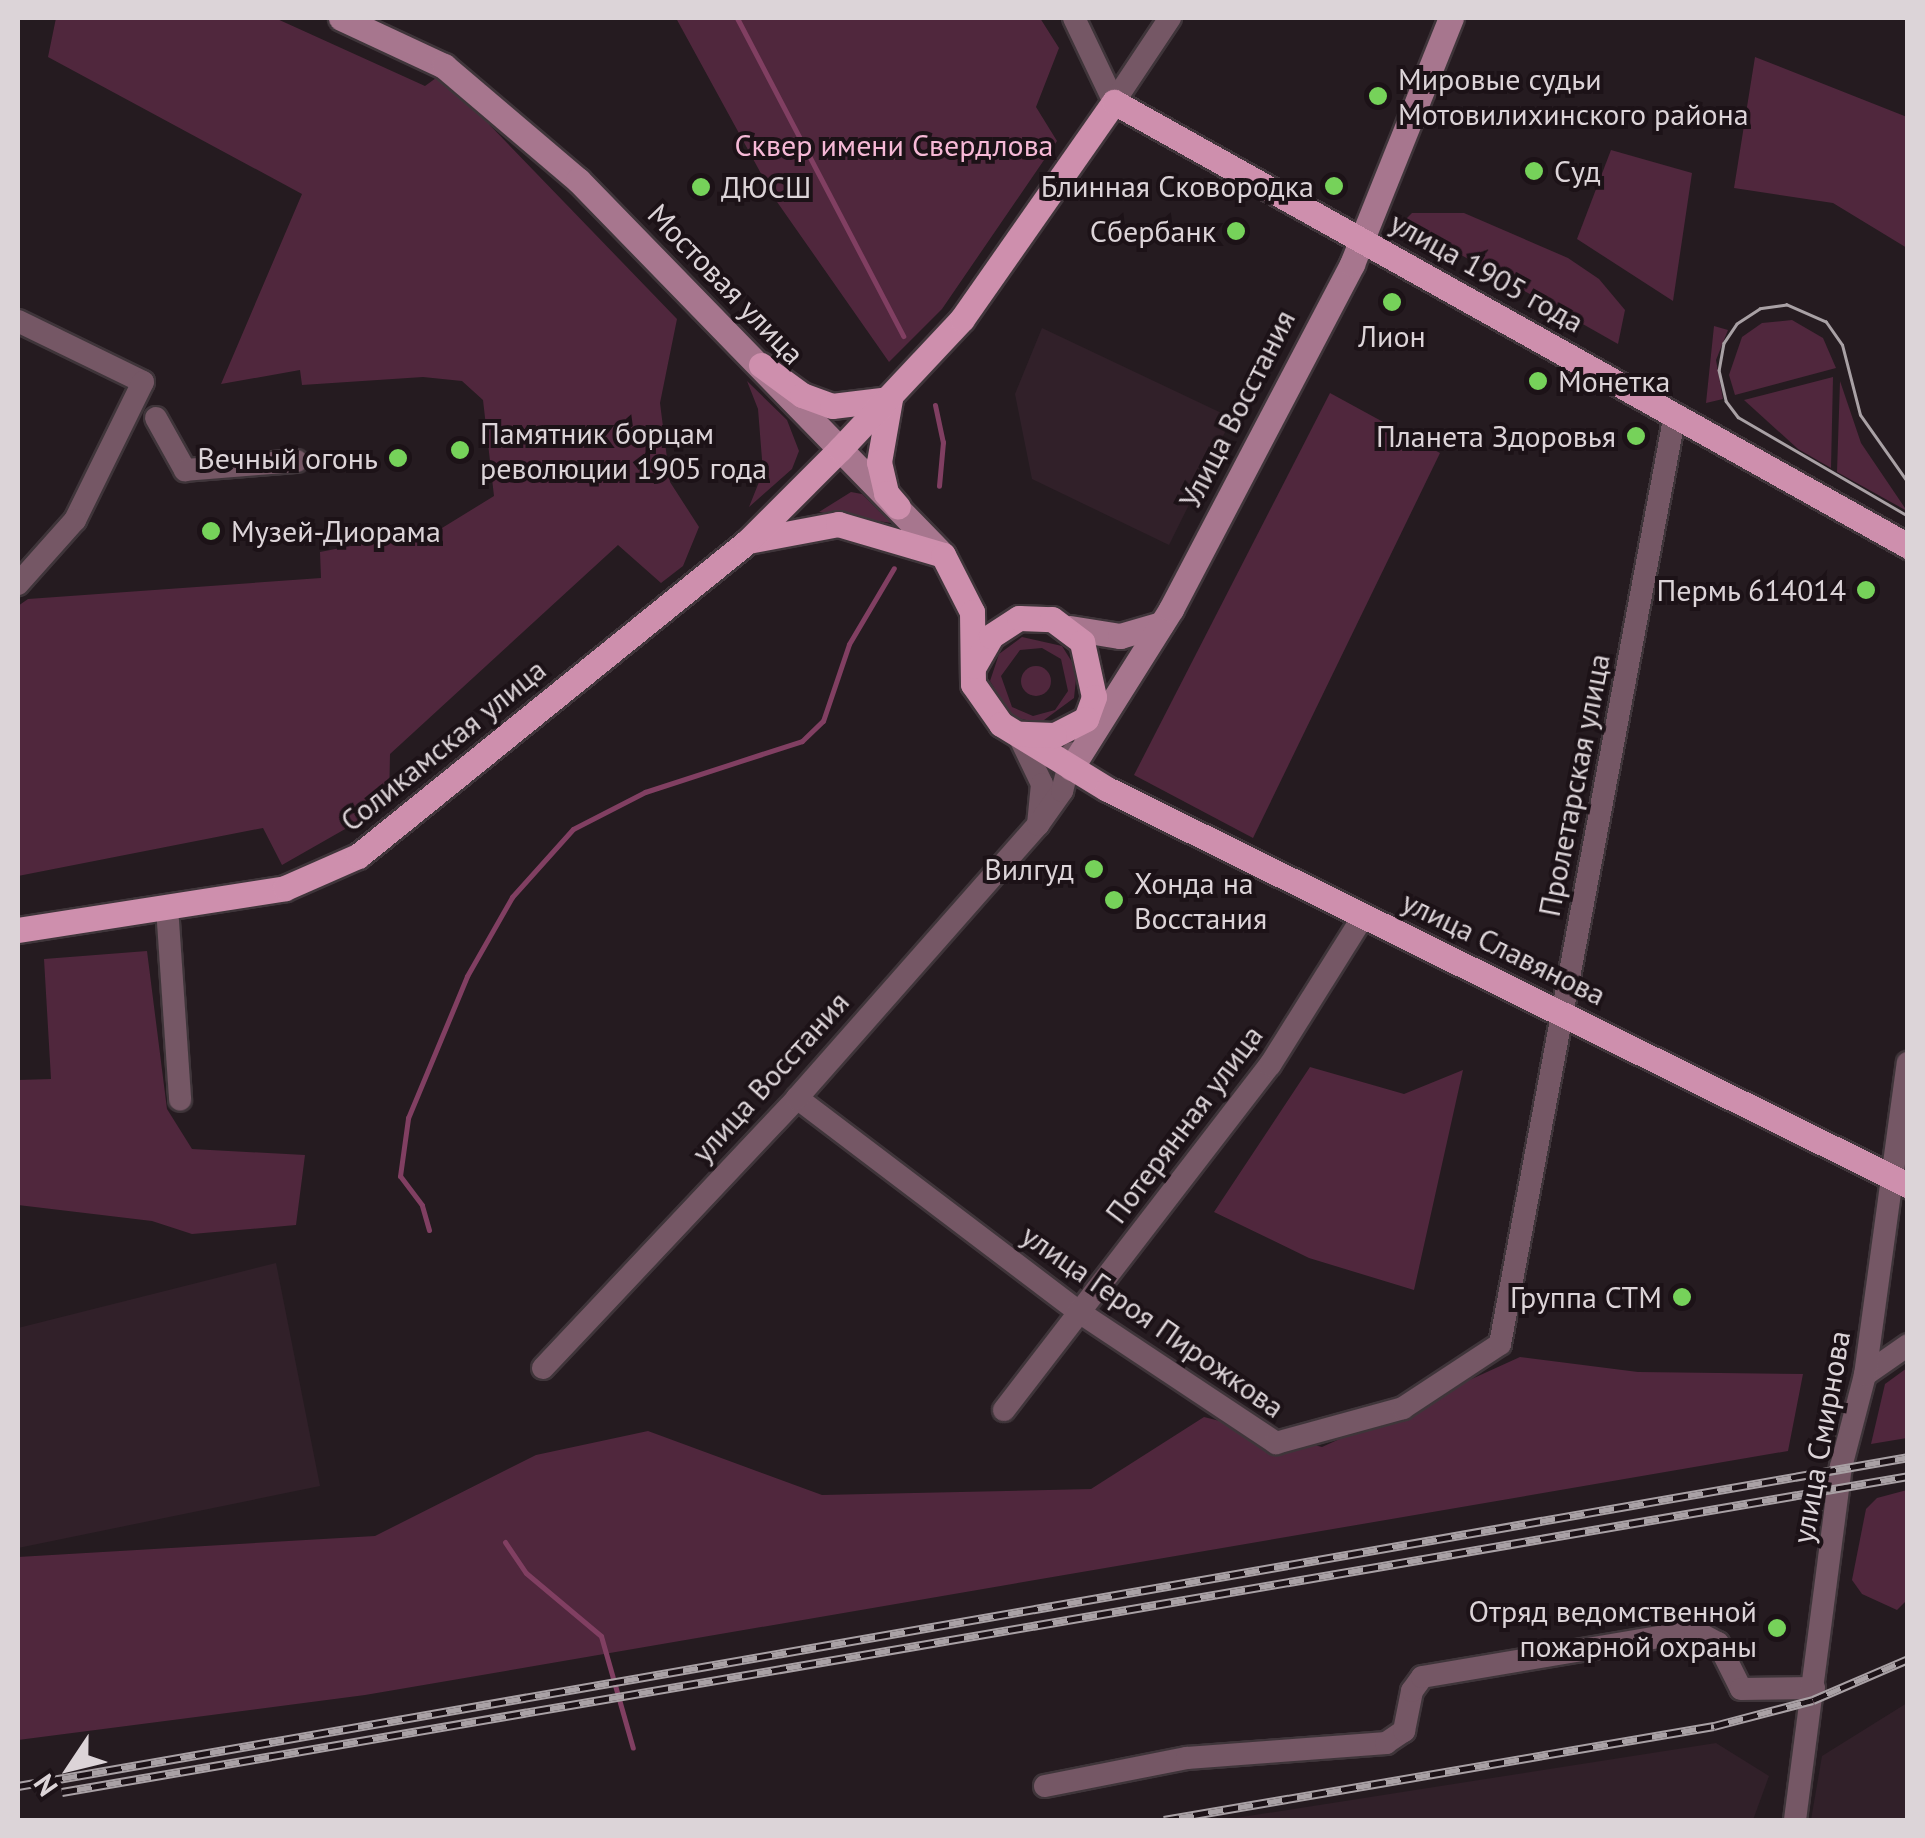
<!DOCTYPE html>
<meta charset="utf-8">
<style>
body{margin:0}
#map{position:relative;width:1925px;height:1838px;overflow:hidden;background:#251b20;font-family:"PT Sans",sans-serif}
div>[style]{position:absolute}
.built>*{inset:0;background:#312029}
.green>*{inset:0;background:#50273d}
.round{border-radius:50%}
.stream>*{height:5px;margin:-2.5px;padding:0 2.5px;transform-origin:2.5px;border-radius:2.5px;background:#813f62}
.roads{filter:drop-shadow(2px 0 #3f353a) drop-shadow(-2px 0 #3f353a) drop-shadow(0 2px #3f353a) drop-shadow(0 -2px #3f353a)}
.street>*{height:22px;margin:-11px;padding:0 11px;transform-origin:11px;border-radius:11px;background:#755765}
.secondary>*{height:25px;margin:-12.5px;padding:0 12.5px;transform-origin:12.5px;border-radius:12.5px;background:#a7768e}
.primary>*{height:25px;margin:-12.5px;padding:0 12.5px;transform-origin:12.5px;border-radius:12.5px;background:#ce8fad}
.tram>*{height:2.5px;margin:-1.25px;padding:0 1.25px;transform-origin:1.25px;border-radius:1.25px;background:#a9a1a5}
.rail>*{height:9px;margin-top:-4.5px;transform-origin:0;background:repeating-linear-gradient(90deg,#1c1217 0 15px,#a9a1a5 0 30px);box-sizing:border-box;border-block:2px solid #a9a1a5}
.dots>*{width:28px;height:28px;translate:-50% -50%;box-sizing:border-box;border:5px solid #1c1217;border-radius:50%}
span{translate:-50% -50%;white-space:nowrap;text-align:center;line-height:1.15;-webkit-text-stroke:8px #1c1217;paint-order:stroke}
.poi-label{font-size:30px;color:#dcd4d8}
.left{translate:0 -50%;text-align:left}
.right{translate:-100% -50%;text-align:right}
.park-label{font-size:30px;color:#f6b9d6}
.street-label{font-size:30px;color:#dcd4d8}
.frame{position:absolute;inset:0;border:20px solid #dcd4d8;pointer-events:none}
.north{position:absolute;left:20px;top:1718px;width:100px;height:100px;-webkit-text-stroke:8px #1c1217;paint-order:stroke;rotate:235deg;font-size:28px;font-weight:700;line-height:40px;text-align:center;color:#dcd4d8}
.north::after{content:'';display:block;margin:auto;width:35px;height:45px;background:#dcd4d8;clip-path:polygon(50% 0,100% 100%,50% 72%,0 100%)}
</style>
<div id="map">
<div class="built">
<i style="clip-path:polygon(1042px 328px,1232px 418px,1169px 545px,1032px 479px,1015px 394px)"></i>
<i style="clip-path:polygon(276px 1263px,320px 1486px,18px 1548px,18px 1328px)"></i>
<i style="clip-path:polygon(1907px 1703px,1907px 1820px,1811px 1820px,1822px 1756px)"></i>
<i style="clip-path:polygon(1716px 1743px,1769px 1776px,1753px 1820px,1223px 1820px)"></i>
</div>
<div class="green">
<i style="clip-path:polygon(56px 18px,275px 18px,425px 86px,436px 78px,455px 89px,677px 319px,660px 403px,670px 482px,699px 527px,683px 566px,661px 583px,618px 545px,390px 754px,389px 804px,282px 865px,263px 828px,18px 876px,18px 606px,28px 599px,321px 578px,320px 552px,442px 528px,494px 496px,483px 400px,462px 381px,423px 377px,302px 385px,300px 370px,221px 384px,302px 194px,48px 57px)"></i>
<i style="clip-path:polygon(676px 18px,1040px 18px,1059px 48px,1036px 107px,1057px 141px,942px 309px,889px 362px,775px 199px)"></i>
<i style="clip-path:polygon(1755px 57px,1907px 117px,1907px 248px,1833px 203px,1734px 188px)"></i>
<i style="clip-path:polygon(1611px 150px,1692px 173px,1673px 301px,1577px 239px)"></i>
<i style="clip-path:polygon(1412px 213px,1464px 213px,1568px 258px,1599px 279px,1625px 310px,1618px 344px,1403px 222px)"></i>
<i style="clip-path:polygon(1792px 320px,1823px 338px,1836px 368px,1735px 395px,1729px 375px,1742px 337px,1762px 323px)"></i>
<i style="clip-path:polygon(1714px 326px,1728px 330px,1716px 360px,1723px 399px,1706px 403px)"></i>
<i style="clip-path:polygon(1833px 377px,1831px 468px,1798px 449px,1744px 400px)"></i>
<i style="clip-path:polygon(747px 381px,787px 420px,799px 451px,792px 469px,749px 507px,763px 472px,758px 409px)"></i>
<i style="clip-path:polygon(1840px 381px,1861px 443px,1907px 511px,1837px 472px)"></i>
<i style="clip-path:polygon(1330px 393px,1440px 453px,1253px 838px,1134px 775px)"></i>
<i style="clip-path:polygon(851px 492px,862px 494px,891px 523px,819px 512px)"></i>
<i style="clip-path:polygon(evenodd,1022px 637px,1062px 646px,1077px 670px,1074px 698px,1040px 723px,1012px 717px,990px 681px,999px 654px,1022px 637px,1042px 648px,1061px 659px,1068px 691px,1055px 710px,1033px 716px,1012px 707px,1001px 676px,1020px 650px,1042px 648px)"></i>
<i class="round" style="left:1021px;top:666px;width:30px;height:30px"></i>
<i style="clip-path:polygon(147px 951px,167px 1109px,192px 1149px,305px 1155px,296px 1225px,192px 1234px,152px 1221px,18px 1205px,18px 1080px,51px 1079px,44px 959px)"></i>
<i style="clip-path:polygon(1310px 1067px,1404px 1094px,1463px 1070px,1414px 1290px,1309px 1258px,1214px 1212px)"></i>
<i style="clip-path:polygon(1520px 1357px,1638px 1372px,1803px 1374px,1788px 1451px,365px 1695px,18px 1740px,18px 1557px,375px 1536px,536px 1455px,648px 1431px,822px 1495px,1091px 1489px,1204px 1417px,1322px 1447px)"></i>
<i style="clip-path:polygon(1907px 1368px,1907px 1438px,1871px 1444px,1885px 1384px)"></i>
<i style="clip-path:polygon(1907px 1490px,1907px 1600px,1897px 1610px,1862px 1594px,1852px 1580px,1866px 1509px,1877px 1498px)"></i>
</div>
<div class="stream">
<i style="left:737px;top:18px;width:359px;rotate:62.4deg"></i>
<i style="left:935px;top:405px;width:38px;rotate:78deg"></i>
<i style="left:943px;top:442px;width:44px;rotate:95.2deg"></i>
<i style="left:429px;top:1230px;width:26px;rotate:-106deg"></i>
<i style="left:422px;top:1205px;width:36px;rotate:-127deg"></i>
<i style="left:400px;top:1176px;width:59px;rotate:-82.1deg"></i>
<i style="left:408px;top:1118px;width:154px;rotate:-67.4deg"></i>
<i style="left:467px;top:976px;width:91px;rotate:-60.3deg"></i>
<i style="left:512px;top:897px;width:91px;rotate:-48.1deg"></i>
<i style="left:573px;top:829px;width:81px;rotate:-27.2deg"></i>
<i style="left:645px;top:792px;width:165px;rotate:-18deg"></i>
<i style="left:802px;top:741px;width:29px;rotate:-44deg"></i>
<i style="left:823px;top:721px;width:81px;rotate:-71.3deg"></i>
<i style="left:849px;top:644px;width:88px;rotate:-59.4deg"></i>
<i style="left:505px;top:1542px;width:37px;rotate:56deg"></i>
<i style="left:526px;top:1573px;width:98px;rotate:40deg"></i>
<i style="left:601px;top:1636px;width:116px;rotate:74.1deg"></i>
</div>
<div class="roads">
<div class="street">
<i style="left:1074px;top:18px;width:93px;rotate:64.5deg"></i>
<i style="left:1114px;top:102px;width:101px;rotate:-56.3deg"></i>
<i style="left:18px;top:321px;width:139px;rotate:26deg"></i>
<i style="left:143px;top:382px;width:154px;rotate:116.2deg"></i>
<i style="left:75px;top:520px;width:86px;rotate:131.7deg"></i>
<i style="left:156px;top:418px;width:60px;rotate:60.9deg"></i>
<i style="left:185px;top:470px;width:112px;rotate:-4.6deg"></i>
<i style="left:1018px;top:734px;width:55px;rotate:64.4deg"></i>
<i style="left:1042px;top:784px;width:41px;rotate:95.6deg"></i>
<i style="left:167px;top:907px;width:193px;rotate:86.1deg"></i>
<i style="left:797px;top:1098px;width:354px;rotate:37.2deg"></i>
<i style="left:1079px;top:1312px;width:237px;rotate:33.6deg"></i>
<i style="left:1276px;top:1443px;width:132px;rotate:-15.4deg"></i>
<i style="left:1403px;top:1408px;width:116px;rotate:-33.4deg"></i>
<i style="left:1500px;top:1344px;width:946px;rotate:-79.34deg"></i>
<i style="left:543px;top:1368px;width:371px;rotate:-46.7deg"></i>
<i style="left:797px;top:1098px;width:364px;rotate:-48.6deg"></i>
<i style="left:1038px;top:825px;width:42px;rotate:-54.8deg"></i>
<i style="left:1062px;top:791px;width:39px;rotate:-75deg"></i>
<i style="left:1865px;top:1375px;width:52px;rotate:-34.9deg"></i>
<i style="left:1004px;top:1410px;width:436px;rotate:-52.4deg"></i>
<i style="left:1270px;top:1065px;width:177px;rotate:-57.9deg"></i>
<i style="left:1045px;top:1786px;width:145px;rotate:-11.2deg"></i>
<i style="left:1187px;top:1758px;width:200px;rotate:-4.3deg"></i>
<i style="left:1386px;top:1743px;width:22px;rotate:-34deg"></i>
<i style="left:1404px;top:1731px;width:41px;rotate:-78.7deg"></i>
<i style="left:1412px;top:1691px;width:17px;rotate:-54deg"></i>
<i style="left:1422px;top:1677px;width:277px;rotate:-9.6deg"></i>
<i style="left:1695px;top:1631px;width:26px;rotate:28deg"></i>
<i style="left:1718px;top:1643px;width:51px;rotate:63.4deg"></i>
<i style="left:1741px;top:1689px;width:73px;rotate:-0.8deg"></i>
<i style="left:1795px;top:1820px;width:356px;rotate:-82.6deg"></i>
<i style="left:1841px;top:1467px;width:95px;rotate:-75.4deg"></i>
<i style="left:1865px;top:1375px;width:315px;rotate:-82.2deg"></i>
</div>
<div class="secondary">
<i style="left:341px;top:18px;width:114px;rotate:25deg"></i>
<i style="left:444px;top:66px;width:176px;rotate:40.4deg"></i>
<i style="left:578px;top:180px;width:523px;rotate:45.77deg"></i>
<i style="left:1070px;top:628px;width:51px;rotate:9.1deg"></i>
<i style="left:1120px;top:636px;width:43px;rotate:-16.3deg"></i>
<i style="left:1071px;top:768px;width:188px;rotate:-57.8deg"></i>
<i style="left:1171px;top:609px;width:390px;rotate:-62.3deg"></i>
<i style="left:1352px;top:264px;width:265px;rotate:-68.1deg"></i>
</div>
<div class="primary">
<i style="left:761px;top:365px;width:51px;rotate:36.2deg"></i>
<i style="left:802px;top:395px;width:32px;rotate:20deg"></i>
<i style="left:832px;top:406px;width:58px;rotate:-6.9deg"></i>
<i style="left:890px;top:399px;width:64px;rotate:99.9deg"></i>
<i style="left:879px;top:462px;width:32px;rotate:77deg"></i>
<i style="left:886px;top:493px;width:18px;rotate:49deg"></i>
<i style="left:748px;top:541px;width:92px;rotate:-10.7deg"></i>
<i style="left:838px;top:524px;width:109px;rotate:16.4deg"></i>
<i style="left:943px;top:555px;width:64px;rotate:63deg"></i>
<i style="left:972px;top:612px;width:72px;rotate:89.2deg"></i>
<i style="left:973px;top:684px;width:49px;rotate:55deg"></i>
<i style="left:1001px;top:724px;width:124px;rotate:31.5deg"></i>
<i style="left:1107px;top:789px;width:894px;rotate:26.31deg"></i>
<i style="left:974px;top:666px;width:34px;rotate:-60deg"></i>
<i style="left:991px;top:636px;width:33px;rotate:-33deg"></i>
<i style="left:1019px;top:618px;width:33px;rotate:2deg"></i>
<i style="left:1052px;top:619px;width:38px;rotate:37deg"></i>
<i style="left:1082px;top:642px;width:56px;rotate:77.7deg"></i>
<i style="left:1094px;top:697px;width:23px;rotate:110deg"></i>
<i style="left:1086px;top:719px;width:36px;rotate:153deg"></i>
<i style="left:1054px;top:735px;width:33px;rotate:-178deg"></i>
<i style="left:18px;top:930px;width:270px;rotate:-8.9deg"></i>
<i style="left:285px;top:888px;width:80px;rotate:-23.7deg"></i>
<i style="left:358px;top:856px;width:501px;rotate:-38.93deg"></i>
<i style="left:748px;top:541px;width:130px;rotate:-45deg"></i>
<i style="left:840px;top:449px;width:178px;rotate:-46.8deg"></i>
<i style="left:962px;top:319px;width:265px;rotate:-55deg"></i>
<i style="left:1114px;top:102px;width:910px;rotate:29.21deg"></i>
</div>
</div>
<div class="tram">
<i style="left:1908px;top:483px;width:83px;rotate:-125.2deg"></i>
<i style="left:1860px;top:415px;width:72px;rotate:-104.4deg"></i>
<i style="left:1842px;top:345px;width:28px;rotate:-125deg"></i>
<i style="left:1826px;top:322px;width:43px;rotate:-156.4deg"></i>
<i style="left:1787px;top:305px;width:27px;rotate:172deg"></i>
<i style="left:1760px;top:309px;width:27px;rotate:147deg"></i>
<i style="left:1737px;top:324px;width:23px;rotate:124deg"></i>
<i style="left:1724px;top:343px;width:27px;rotate:100deg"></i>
<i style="left:1719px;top:370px;width:32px;rotate:77deg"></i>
<i style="left:1726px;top:401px;width:20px;rotate:53deg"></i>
<i style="left:1738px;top:417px;width:197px;rotate:30.2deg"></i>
</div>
<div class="rail">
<i style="left:18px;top:1786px;width:1918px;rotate:-9.87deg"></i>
<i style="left:62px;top:1792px;width:1873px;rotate:-9.71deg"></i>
<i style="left:1164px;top:1820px;width:558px;rotate:-9.7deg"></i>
<i style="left:1714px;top:1726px;width:102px;rotate:-14.7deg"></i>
<i style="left:1813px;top:1700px;width:103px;rotate:-23.3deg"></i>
</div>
<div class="dots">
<i style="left:1378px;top:96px;background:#76d25a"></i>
<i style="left:1534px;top:171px;background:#76d25a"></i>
<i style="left:1334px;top:186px;background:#76d25a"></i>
<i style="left:701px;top:187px;background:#76d25a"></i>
<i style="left:1236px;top:231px;background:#76d25a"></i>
<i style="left:1392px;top:302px;background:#76d25a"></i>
<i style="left:1538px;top:381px;background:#76d25a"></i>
<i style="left:1636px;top:436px;background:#76d25a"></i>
<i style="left:460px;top:450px;background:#76d25a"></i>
<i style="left:398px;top:458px;background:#76d25a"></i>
<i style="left:211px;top:531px;background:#76d25a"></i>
<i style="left:1866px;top:590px;background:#76d25a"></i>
<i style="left:1094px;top:869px;background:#76d25a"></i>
<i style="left:1114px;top:900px;background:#76d25a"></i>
<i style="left:1682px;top:1297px;background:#76d25a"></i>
<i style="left:1777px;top:1628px;background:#76d25a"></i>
</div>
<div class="poi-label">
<span class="left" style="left:1398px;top:96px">Мировые судьи<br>Мотовилихинского района</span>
<span class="left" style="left:1554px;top:171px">Суд</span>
<span class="right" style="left:1314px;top:186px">Блинная Сковородка</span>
<span class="left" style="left:721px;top:187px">ДЮСШ</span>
<span class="right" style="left:1216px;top:231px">Сбербанк</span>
<span style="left:1392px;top:336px">Лион</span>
<span class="left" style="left:1558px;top:381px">Монетка</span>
<span class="left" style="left:480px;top:450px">Памятник борцам<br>революции 1905 года</span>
<span class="right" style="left:1616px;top:436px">Планета Здоровья</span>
<span class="right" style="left:378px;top:458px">Вечный огонь</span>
<span class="left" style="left:231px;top:531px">Музей-Диорама</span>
<span class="right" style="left:1846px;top:590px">Пермь 614014</span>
<span class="right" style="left:1074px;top:869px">Вилгуд</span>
<span class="left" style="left:1134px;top:900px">Хонда на<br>Восстания</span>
<span class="right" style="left:1662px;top:1297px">Группа СТМ</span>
<span class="right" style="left:1757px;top:1628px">Отряд ведомственной<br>пожарной охраны</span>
</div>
<div class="park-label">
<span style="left:894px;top:145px">Сквер имени Свердлова</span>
</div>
<div class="street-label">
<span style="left:1487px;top:272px;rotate:29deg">улица 1905 года</span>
<span style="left:726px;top:284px;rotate:46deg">Мостовая улица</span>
<span style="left:1237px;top:409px;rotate:-63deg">Улица Восстания</span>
<span style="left:443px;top:745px;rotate:-39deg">Соликамская улица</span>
<span style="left:1574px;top:785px;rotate:-79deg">Пролетарская улица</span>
<span style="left:1504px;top:948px;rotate:26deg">улица Славянова</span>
<span style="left:770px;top:1077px;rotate:-48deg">улица Восстания</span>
<span style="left:1184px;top:1124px;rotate:-53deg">Потерянная улица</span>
<span style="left:1153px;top:1321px;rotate:35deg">улица Героя Пирожкова</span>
<span style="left:1821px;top:1437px;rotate:-80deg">улица Смирнова</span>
</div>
<div class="frame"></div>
<div class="north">N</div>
</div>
